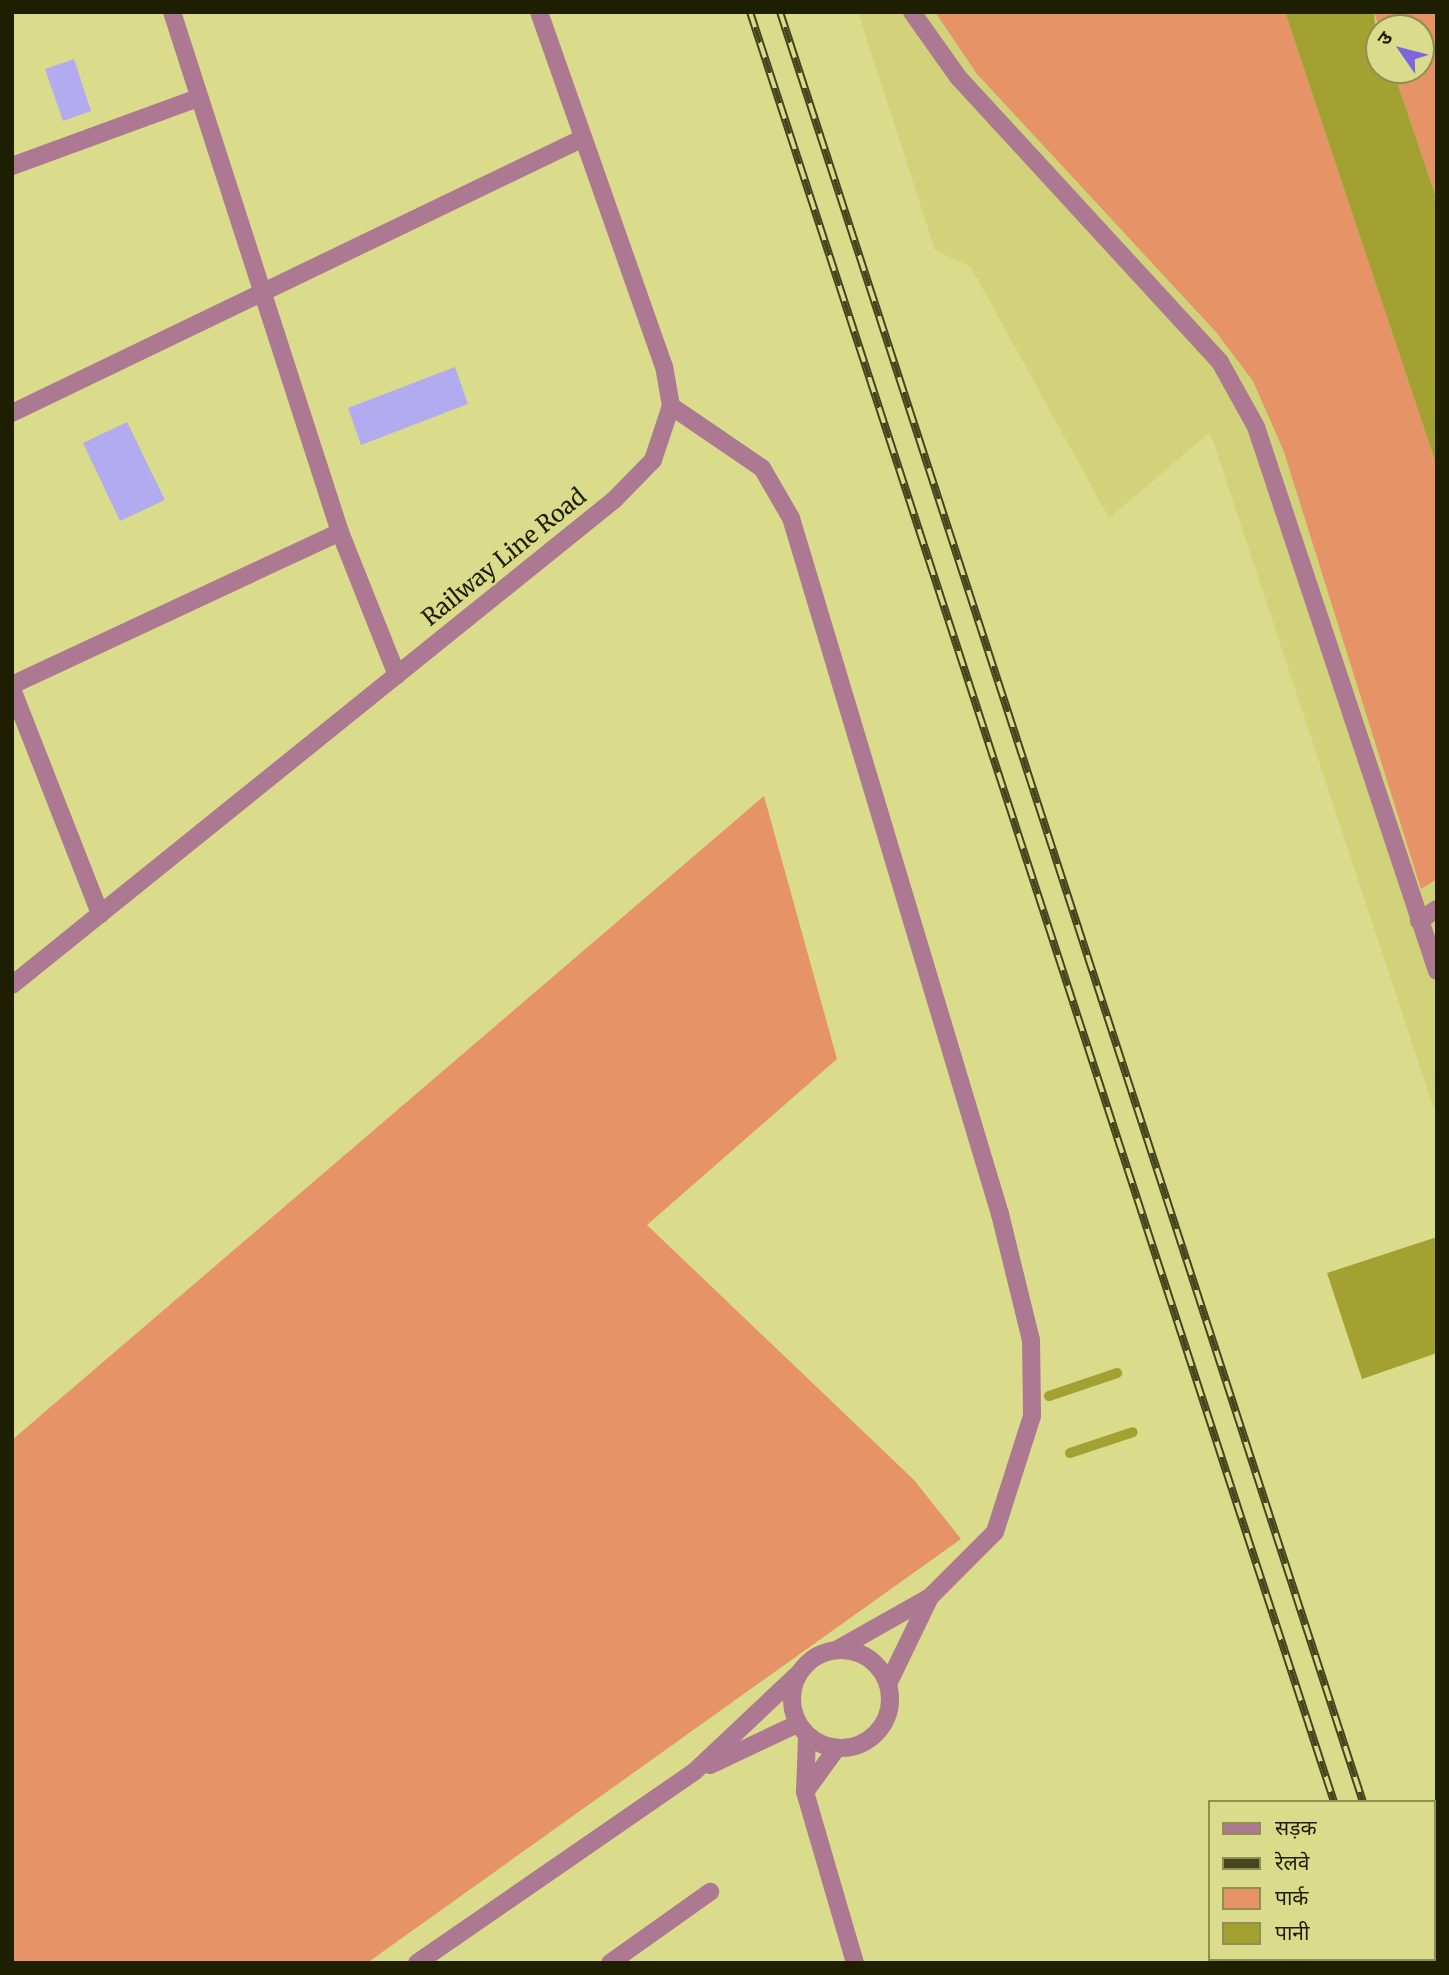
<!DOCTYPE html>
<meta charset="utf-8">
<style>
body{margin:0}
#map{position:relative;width:1449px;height:1975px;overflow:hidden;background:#dadb8b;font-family:Merriweather,"Noto Sans Devanagari",serif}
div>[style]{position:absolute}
.built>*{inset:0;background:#d1d279}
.green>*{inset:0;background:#e59367}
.water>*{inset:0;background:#a2a131}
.stream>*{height:10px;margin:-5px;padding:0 5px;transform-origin:5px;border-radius:5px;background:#a2a131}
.building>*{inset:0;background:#b3abf0}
.service>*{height:18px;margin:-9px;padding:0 9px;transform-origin:9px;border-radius:9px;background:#ad7892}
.minor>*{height:18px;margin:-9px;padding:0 9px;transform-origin:9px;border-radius:9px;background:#ad7892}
.tertiary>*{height:18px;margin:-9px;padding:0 9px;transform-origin:9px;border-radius:9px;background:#ad7892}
.tertiary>.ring{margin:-9px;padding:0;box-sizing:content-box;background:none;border:18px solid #ad7892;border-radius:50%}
.rail>*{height:8px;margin-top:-4px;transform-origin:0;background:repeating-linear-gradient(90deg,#dadb8b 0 16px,#46461e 0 32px);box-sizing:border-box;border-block:2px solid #46461e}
span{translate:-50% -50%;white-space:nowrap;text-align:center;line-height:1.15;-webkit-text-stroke:5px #dadb8b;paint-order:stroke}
.street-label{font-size:23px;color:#1e1e00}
.frame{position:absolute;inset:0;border:14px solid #1e1e00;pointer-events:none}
.legend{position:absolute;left:1208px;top:1800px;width:228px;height:161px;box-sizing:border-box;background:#dadb8b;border:2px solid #8f8f53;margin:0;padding:9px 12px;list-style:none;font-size:21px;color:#1e1e00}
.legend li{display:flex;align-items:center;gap:14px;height:35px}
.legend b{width:35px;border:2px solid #8f8f53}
.north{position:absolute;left:1365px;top:14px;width:70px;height:70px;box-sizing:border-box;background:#dadb8b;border:2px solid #8f8f53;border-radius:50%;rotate:305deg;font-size:19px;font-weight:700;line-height:28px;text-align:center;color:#1e1e00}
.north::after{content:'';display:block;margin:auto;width:24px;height:32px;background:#7d65e0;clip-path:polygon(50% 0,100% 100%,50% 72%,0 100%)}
</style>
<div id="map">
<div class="built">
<i style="clip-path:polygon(evenodd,858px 12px,1437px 12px,1437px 1118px,1210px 432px,1109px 518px,971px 267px,935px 250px,858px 12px,1379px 28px,1421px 28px,1421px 70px,1379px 70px,1379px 28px)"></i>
</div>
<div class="green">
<i style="clip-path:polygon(935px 12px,1285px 12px,1437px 467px,1437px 879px,1421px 889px,1284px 452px,1253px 381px,1216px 332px,977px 74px)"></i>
<i style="clip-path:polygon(1374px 12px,1437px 12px,1437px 200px,1393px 70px,1421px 70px,1421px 28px,1379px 28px)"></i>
<i style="clip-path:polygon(764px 796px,837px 1059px,647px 1225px,914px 1480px,961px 1539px,367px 1963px,12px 1963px,12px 1440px)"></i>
</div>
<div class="water">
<i style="clip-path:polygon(1285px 12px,1374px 12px,1379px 70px,1393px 70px,1437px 200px,1437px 467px)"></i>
<i style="clip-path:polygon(1437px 1237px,1437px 1353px,1362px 1379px,1327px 1273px)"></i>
</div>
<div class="stream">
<i style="left:1049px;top:1396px;width:72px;rotate:-18.7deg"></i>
<i style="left:1070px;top:1453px;width:66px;rotate:-18.4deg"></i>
</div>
<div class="building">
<i style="clip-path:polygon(74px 59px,91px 111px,63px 121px,45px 69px)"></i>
<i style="clip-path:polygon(455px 367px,468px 404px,361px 445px,348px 408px)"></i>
<i style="clip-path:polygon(127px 422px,165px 500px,120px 521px,83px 443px)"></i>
</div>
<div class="service">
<i style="left:912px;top:12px;width:80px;rotate:54.7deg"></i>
<i style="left:958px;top:77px;width:387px;rotate:47.4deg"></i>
<i style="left:1220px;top:362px;width:74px;rotate:61deg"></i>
<i style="left:1256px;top:427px;width:573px;rotate:71.6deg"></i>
<i style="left:1419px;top:921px;width:22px;rotate:-34deg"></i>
<i style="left:610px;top:1963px;width:123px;rotate:-35.4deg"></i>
</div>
<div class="minor">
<i style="left:172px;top:12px;width:546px;rotate:72.1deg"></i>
<i style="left:340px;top:532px;width:154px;rotate:68.3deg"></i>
<i style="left:12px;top:166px;width:198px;rotate:-20.1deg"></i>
<i style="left:12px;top:413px;width:632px;rotate:-25.71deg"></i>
<i style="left:12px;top:685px;width:362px;rotate:-25deg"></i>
<i style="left:12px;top:689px;width:242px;rotate:68.6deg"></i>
<i style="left:12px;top:985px;width:773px;rotate:-38.86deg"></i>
<i style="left:614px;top:500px;width:56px;rotate:-45.7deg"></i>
<i style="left:653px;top:460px;width:57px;rotate:-71.6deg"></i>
<i style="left:807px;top:1736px;width:56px;rotate:92deg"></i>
<i style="left:805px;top:1792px;width:178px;rotate:73.7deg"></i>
<i style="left:805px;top:1792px;width:54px;rotate:-54deg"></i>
</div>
<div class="tertiary">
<i style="left:539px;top:12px;width:375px;rotate:70.6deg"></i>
<i style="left:664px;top:366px;width:41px;rotate:80.1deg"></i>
<i style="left:671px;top:406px;width:110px;rotate:34.3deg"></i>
<i style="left:762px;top:468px;width:58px;rotate:59.9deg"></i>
<i style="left:791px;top:518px;width:727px;rotate:73.29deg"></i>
<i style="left:1000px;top:1214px;width:130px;rotate:76.2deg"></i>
<i style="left:1031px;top:1340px;width:76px;rotate:89.2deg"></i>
<i style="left:1032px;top:1416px;width:122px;rotate:107.7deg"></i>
<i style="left:995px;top:1532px;width:92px;rotate:135deg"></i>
<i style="left:930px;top:1597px;width:106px;rotate:150.5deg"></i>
<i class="ring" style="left:792px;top:1650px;width:80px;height:80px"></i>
<i style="left:888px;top:1684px;width:97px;rotate:-64.2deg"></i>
<i style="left:710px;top:1765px;width:96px;rotate:-25.2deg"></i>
<i style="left:417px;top:1963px;width:336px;rotate:-34.6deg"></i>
<i style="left:694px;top:1772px;width:141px;rotate:-43.3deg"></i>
</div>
<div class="rail">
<i style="left:750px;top:12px;width:1883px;rotate:71.93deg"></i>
<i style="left:780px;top:12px;width:1883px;rotate:71.96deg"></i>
<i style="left:1385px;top:1959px;width:4px;rotate:76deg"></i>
<i style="left:1414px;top:1959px;width:4px;rotate:63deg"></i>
</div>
<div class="street-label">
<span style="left:504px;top:557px;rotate:-39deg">Railway Line Road</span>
</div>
<div class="frame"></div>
<ul class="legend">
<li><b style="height:9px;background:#ad7892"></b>सड़क</li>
<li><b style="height:9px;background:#46461e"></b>रेलवे</li>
<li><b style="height:19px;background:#e59367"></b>पार्क</li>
<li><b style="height:19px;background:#a2a131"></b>पानी</li>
</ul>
<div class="north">उ</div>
</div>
